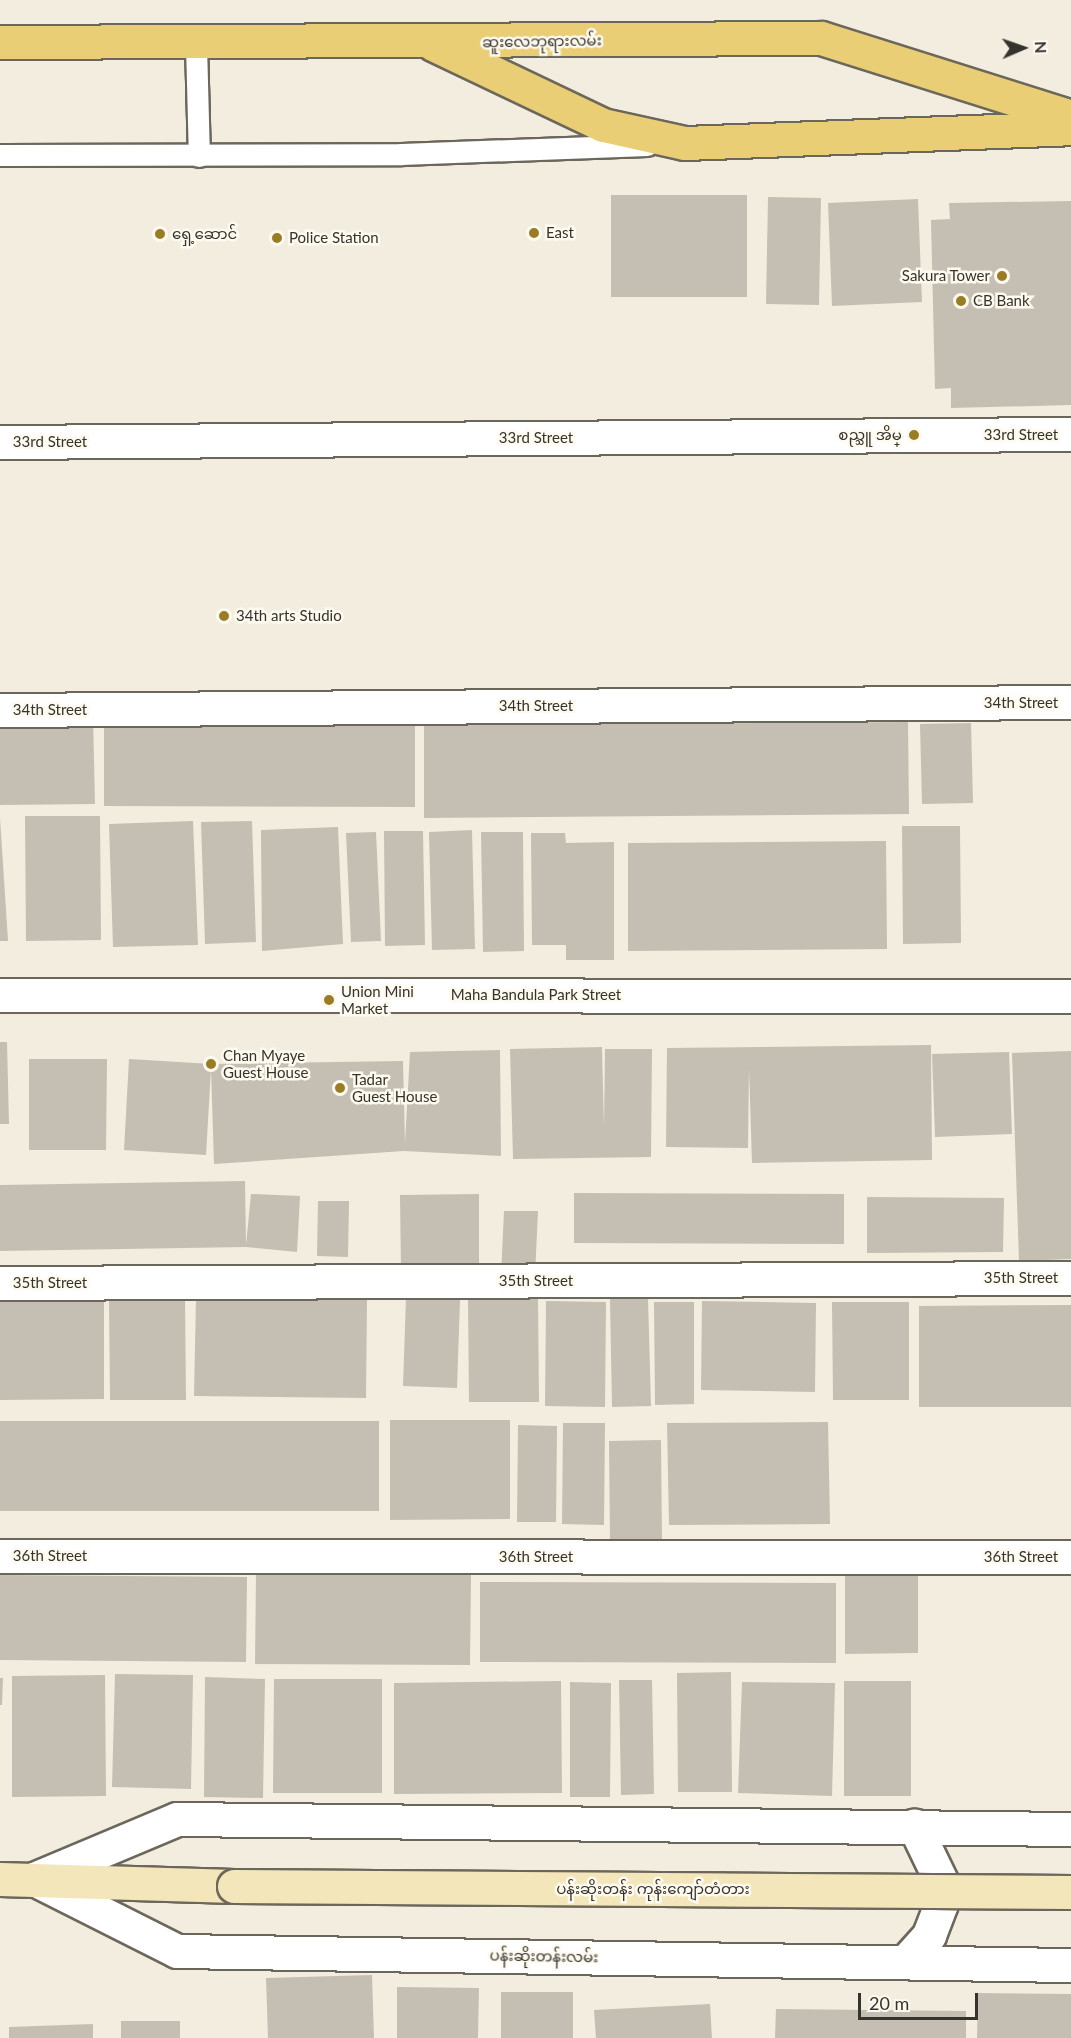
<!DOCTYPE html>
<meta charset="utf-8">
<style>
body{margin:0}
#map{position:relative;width:1071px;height:2038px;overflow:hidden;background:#f2eddf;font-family:Lato,"Noto Sans Myanmar",sans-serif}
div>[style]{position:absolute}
.building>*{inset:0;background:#c4bfb2}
.roads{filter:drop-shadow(2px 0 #6c675b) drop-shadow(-2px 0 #6c675b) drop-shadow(0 2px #6c675b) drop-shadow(0 -2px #6c675b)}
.service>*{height:21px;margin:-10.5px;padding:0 10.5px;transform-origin:10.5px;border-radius:10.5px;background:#fff}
.minor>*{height:33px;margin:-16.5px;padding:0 16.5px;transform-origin:16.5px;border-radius:16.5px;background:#fff}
.tertiary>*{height:33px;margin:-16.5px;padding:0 16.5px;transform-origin:16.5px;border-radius:16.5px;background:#fff}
.secondary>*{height:33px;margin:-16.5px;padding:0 16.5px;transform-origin:16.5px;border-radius:16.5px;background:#f4e6bb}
.primary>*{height:33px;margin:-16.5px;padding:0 16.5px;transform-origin:16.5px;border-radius:16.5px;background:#e9ce76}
.bridges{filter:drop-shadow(2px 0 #6c675b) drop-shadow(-2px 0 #6c675b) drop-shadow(0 2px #6c675b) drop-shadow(0 -2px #6c675b)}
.secondary-bridge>*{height:33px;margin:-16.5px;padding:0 16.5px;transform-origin:16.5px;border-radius:16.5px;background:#f4e6bb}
.dots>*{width:16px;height:16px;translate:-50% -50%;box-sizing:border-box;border:3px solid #fefaef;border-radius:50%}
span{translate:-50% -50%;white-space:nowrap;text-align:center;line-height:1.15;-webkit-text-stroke:5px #fefaef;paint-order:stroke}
.street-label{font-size:15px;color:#35332e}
.poi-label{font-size:15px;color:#35332e}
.left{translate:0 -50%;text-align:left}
.right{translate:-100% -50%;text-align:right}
.north{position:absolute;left:993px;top:18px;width:60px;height:60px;-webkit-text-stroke:4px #fefaef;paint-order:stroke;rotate:88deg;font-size:16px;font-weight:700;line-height:24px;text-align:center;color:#35332e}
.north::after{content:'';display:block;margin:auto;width:21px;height:27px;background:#35332e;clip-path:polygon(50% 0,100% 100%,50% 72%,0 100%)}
.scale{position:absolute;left:858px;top:1993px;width:120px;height:27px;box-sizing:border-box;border:3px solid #35332e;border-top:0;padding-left:8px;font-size:18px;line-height:21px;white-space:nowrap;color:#35332e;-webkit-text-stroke:4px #fefaef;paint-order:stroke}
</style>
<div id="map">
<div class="building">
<i style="clip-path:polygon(611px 195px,747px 195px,747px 297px,611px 297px)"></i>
<i style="clip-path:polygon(768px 197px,821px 198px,819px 305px,766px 304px)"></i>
<i style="clip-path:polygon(918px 199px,922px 302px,832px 306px,828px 203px)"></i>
<i style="clip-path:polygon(1071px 201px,1071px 405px,951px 408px,951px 388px,935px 389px,931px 220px,950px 219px,949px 203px)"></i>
<i style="clip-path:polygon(93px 716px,95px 804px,0 805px,0 718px)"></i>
<i style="clip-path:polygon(104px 722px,415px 723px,415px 807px,104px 806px)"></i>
<i style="clip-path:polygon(908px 722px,909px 814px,424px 818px,424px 725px)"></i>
<i style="clip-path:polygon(971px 723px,973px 803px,922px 804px,920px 724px)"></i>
<i style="clip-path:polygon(25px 816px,100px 816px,101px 940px,26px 941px)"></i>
<i style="clip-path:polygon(0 818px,8px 941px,0 941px)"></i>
<i style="clip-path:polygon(193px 821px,198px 945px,113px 947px,109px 824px)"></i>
<i style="clip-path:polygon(252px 821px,256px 942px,205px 944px,201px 822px)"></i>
<i style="clip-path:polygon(902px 826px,960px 826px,961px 943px,903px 944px)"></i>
<i style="clip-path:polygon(338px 827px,343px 944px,262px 951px,261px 830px)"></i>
<i style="clip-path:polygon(472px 830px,475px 949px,432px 950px,429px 832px)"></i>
<i style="clip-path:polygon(384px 831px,423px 831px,425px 945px,385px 946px)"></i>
<i style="clip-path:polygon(376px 832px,381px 941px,351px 942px,346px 833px)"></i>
<i style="clip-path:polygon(481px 832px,523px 832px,524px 951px,483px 952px)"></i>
<i style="clip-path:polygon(531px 833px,565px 833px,566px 843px,614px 842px,614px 960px,566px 960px,566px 945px,532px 945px)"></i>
<i style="clip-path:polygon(886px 841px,887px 949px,628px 951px,628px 843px)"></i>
<i style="clip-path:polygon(0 1042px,7px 1042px,9px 1124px,0 1124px)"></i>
<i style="clip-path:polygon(931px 1045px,932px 1160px,752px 1163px,749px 1068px,748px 1148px,666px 1147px,667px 1048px)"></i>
<i style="clip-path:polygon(602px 1047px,604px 1127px,605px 1049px,652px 1049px,651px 1157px,513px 1159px,510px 1049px)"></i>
<i style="clip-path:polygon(500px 1050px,501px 1156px,404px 1151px,214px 1164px,211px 1069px,206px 1155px,124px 1150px,129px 1059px,211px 1064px,403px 1061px,405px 1143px,410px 1052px)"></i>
<i style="clip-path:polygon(1071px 1051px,1071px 1259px,1019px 1261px,1012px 1053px)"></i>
<i style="clip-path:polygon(1009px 1052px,1012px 1134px,935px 1137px,932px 1054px)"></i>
<i style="clip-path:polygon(29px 1059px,107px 1059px,106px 1150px,29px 1150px)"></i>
<i style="clip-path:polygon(245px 1181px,246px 1245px,251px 1194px,300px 1196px,297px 1252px,246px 1247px,0 1251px,0 1185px)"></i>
<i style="clip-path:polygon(574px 1193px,844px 1194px,844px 1244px,574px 1243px)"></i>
<i style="clip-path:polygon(479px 1194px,479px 1269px,401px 1270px,400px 1195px)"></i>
<i style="clip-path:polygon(867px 1197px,1004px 1198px,1003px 1252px,867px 1253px)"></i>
<i style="clip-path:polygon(318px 1201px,349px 1201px,348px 1257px,317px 1256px)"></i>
<i style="clip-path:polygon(504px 1211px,538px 1211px,535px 1275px,501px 1275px)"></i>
<i style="clip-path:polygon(109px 1296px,185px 1296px,186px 1400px,110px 1400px)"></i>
<i style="clip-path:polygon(196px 1297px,367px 1300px,366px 1398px,194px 1396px)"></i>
<i style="clip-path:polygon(538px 1297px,539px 1402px,469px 1402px,468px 1298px)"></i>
<i style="clip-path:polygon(406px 1298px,460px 1300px,457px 1388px,403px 1386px)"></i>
<i style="clip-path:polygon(648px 1298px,651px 1406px,612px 1407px,610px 1299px)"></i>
<i style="clip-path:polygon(104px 1300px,104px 1399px,0 1400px,0 1301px)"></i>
<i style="clip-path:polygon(546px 1301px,606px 1302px,605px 1407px,545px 1406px)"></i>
<i style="clip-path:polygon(702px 1301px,816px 1303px,815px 1392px,701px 1390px)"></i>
<i style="clip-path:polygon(654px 1302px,694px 1302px,694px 1404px,655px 1405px)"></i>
<i style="clip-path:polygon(832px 1302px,909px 1302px,909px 1400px,833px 1400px)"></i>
<i style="clip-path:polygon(1071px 1305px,1071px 1407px,919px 1407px,919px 1306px)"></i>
<i style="clip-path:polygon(390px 1420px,510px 1420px,510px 1519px,390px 1520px)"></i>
<i style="clip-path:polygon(0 1421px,379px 1421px,379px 1511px,0 1511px)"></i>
<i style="clip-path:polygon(828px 1422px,830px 1524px,669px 1525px,667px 1423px)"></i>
<i style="clip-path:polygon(563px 1423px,605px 1423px,604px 1525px,562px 1524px)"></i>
<i style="clip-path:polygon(518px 1425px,557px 1426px,556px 1522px,517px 1522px)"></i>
<i style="clip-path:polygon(661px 1440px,662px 1541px,610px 1542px,609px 1441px)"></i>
<i style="clip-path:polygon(256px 1573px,471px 1575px,470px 1665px,255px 1664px)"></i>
<i style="clip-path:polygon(918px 1573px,918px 1653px,845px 1654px,845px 1574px)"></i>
<i style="clip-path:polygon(0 1575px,247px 1577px,246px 1662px,0 1660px)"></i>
<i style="clip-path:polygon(480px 1582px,836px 1583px,836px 1663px,480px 1662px)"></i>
<i style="clip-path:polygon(731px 1672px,732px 1792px,678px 1792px,677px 1673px)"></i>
<i style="clip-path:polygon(115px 1674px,193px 1675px,191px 1789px,112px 1787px)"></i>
<i style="clip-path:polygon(105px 1675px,106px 1796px,12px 1797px,12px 1676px)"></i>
<i style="clip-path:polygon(205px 1677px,265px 1679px,263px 1798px,204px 1797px)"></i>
<i style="clip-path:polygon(0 1678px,3px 1678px,2px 1705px,0 1705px)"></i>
<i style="clip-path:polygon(274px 1679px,382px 1679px,382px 1793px,273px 1793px)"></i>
<i style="clip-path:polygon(619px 1680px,652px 1680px,654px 1794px,621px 1795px)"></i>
<i style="clip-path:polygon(561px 1681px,562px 1793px,394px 1794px,394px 1683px)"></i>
<i style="clip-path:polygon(844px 1681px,911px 1681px,911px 1796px,844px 1796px)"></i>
<i style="clip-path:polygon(570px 1682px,611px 1683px,610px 1797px,570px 1797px)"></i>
<i style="clip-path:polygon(742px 1682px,835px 1683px,832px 1796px,738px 1793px)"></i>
<i style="clip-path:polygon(372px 1975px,374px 2038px,268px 2038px,266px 1978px)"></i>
<i style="clip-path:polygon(397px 1987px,479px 1988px,478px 2038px,397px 2038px)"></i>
<i style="clip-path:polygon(501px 1992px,573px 1992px,573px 2038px,501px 2038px)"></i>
<i style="clip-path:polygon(978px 1993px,1071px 1994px,1071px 2038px,977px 2038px)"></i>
<i style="clip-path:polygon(710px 2004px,712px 2038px,596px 2038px,594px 2010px)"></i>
<i style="clip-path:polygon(776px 2009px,966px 2011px,966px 2038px,775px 2038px)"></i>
<i style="clip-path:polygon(121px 2021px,180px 2021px,180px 2038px,121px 2038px)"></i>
<i style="clip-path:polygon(93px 2024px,93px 2038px,9px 2038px,9px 2027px)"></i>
</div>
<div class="roads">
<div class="service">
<i style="left:196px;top:44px;width:112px;rotate:88.5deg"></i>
<i style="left:0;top:155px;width:401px;rotate:-0.1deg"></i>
<i style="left:401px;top:154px;width:246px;rotate:-2.1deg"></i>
</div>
<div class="minor">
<i style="left:0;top:442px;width:1071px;rotate:-0.43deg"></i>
<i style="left:0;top:710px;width:1071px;rotate:-0.43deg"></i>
<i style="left:0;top:995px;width:1071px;rotate:0.05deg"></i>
<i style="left:0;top:1283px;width:1071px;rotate:-0.27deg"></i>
<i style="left:0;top:1556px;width:1071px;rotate:0.05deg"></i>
</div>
<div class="tertiary">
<i style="left:34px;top:1879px;width:160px;rotate:26.7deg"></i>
<i style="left:177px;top:1951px;width:894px;rotate:0.9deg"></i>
<i style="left:34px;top:1879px;width:155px;rotate:-22.8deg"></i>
<i style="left:177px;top:1819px;width:894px;rotate:0.64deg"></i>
<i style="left:905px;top:1962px;width:36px;rotate:-48deg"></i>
<i style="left:929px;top:1935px;width:33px;rotate:-69deg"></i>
<i style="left:941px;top:1904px;width:21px;rotate:-87deg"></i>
<i style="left:942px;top:1883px;width:64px;rotate:-115.8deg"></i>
</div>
<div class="secondary">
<i style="left:0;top:1879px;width:234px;rotate:1.7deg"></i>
</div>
<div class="primary">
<i style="left:0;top:42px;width:821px;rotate:-0.28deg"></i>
<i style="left:821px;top:38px;width:262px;rotate:17.5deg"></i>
<i style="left:433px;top:44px;width:188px;rotate:25.5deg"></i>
<i style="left:603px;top:125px;width:84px;rotate:12.4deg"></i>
<i style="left:685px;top:143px;width:386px;rotate:-2.2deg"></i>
</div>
</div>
<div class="bridges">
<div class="secondary-bridge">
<i style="left:234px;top:1886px;width:837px;rotate:0.41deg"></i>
</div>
</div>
<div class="dots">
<i style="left:534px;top:233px;background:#9a7c25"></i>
<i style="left:160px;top:234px;background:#9a7c25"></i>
<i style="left:277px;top:238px;background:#9a7c25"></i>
<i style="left:1002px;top:276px;background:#9a7c25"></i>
<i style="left:961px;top:301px;background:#9a7c25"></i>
<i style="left:914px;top:435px;background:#9a7c25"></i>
<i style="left:224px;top:616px;background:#9a7c25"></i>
<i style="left:329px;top:1000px;background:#9a7c25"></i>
<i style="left:211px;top:1064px;background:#9a7c25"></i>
<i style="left:340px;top:1088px;background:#9a7c25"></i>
</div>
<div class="street-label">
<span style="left:542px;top:41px;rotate:-1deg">ဆူးလေဘုရားလမ်း</span>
<span style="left:1021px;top:435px">33rd Street</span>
<span style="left:536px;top:438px">33rd Street</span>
<span style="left:50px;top:442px">33rd Street</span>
<span style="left:1021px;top:703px">34th Street</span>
<span style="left:536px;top:706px">34th Street</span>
<span style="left:50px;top:710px">34th Street</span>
<span style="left:536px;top:995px">Maha Bandula Park Street</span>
<span style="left:1021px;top:1278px">35th Street</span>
<span style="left:536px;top:1281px">35th Street</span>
<span style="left:50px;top:1283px">35th Street</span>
<span style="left:50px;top:1556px">36th Street</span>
<span style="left:536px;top:1557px">36th Street</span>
<span style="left:1021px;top:1557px">36th Street</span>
<span style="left:653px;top:1889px">ပန်းဆိုးတန်း ကုန်းကျော်တံတား</span>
<span style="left:544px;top:1956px;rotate:1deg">ပန်းဆိုးတန်းလမ်း</span>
</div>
<div class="poi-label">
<span class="left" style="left:546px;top:233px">East</span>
<span class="left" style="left:172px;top:234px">ရှေ့ဆောင်</span>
<span class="left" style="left:289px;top:238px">Police Station</span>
<span class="right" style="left:990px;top:276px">Sakura Tower</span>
<span class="left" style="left:973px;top:301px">CB Bank</span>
<span class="right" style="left:902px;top:435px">စည္သူ အိမ္</span>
<span class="left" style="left:236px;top:616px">34th arts Studio</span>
<span class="left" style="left:341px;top:1000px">Union Mini<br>Market</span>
<span class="left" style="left:223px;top:1064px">Chan Myaye<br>Guest House</span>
<span class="left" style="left:352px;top:1088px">Tadar<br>Guest House</span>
</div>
<div class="north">N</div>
<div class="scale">20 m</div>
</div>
